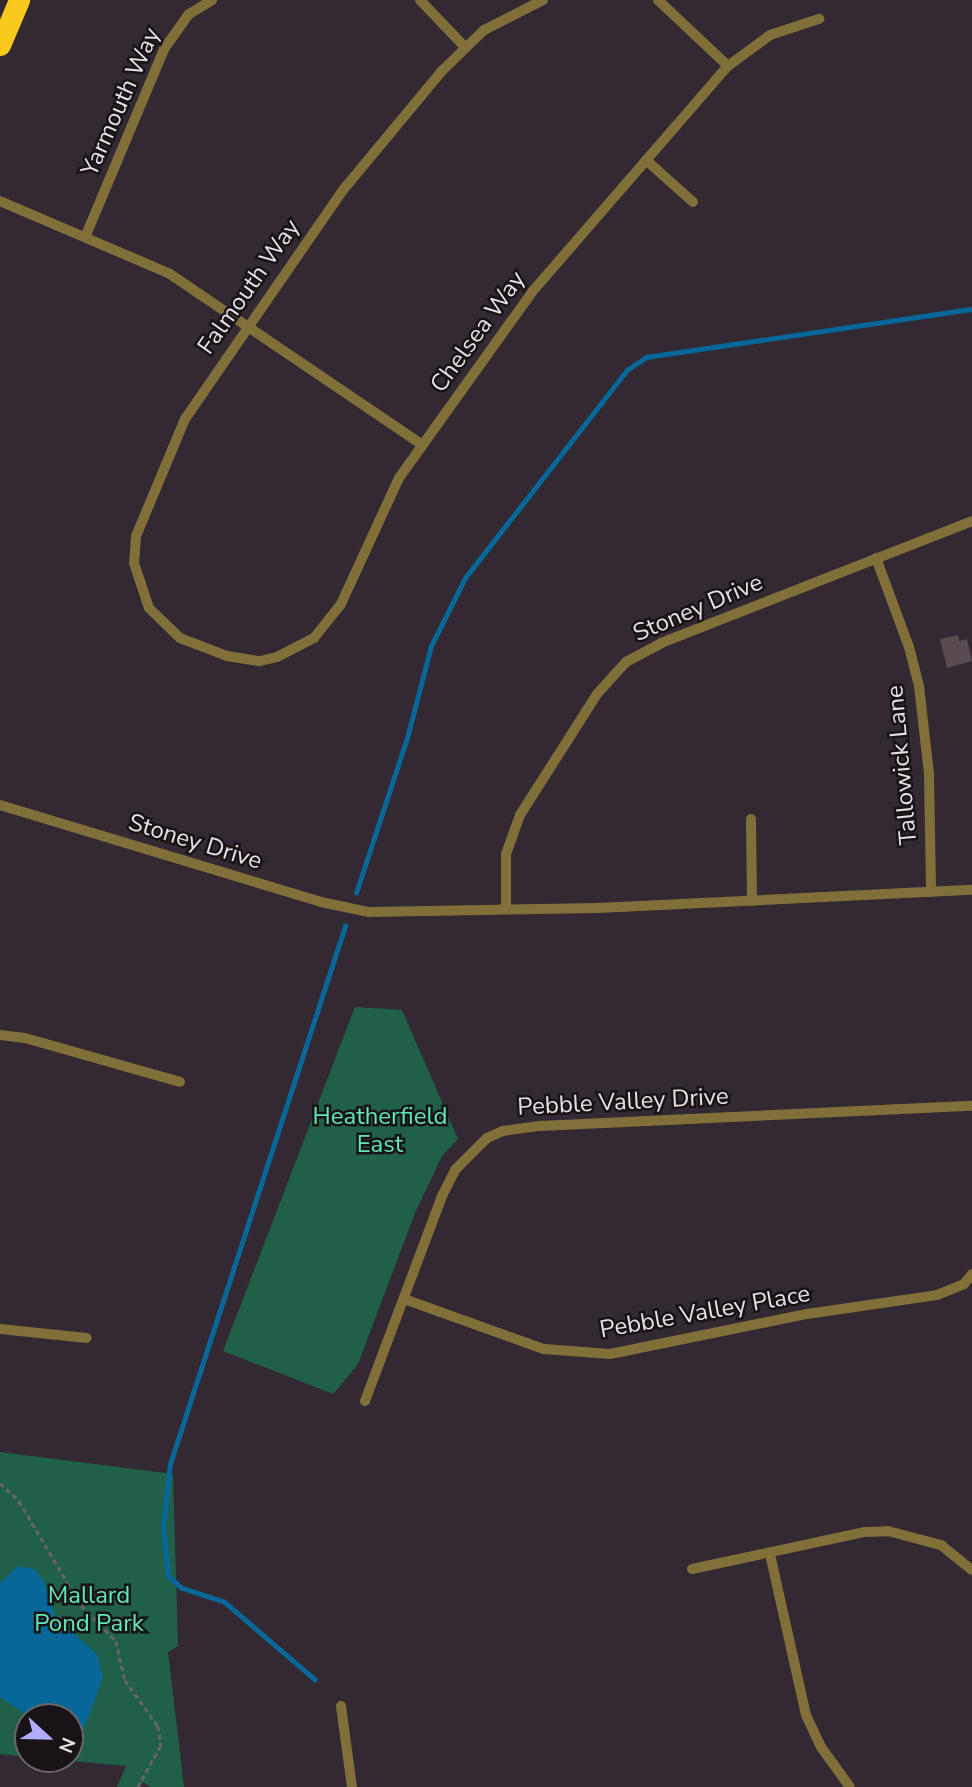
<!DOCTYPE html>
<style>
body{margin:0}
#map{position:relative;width:972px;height:1787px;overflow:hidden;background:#322933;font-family:"Nunito Sans",sans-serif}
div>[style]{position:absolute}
.green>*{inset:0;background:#206048}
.water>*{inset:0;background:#086799}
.stream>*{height:4.5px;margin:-2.25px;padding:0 2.25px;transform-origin:2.25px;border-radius:2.25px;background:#086799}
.building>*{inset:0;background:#594b52}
.path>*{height:2.5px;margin-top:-1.25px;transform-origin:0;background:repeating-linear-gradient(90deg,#6a626b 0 5px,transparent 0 8.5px)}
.street>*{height:10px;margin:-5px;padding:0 5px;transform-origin:5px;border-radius:5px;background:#816f39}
.highway>*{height:21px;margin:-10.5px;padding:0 10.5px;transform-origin:10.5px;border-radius:10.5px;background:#facb1c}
span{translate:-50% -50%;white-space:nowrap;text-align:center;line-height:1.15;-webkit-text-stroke:5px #171317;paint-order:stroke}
.street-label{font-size:24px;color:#e6e0e6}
.park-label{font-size:24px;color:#60e8b5}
.north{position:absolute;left:14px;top:1703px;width:70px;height:70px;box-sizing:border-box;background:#171317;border:2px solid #6a656a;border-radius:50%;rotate:112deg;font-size:19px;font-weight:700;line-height:28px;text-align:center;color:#e6e0e6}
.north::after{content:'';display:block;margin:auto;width:24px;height:32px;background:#b0adfa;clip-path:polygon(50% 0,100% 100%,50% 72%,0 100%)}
</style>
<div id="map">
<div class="green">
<i style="clip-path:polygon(355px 1007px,402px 1010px,458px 1139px,442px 1156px,415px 1213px,358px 1364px,333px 1394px,223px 1351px)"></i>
<i style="clip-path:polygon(0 1452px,173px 1474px,178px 1646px,168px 1652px,184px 1787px,151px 1787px,143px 1782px,140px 1787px,117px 1787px,126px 1766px,51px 1759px,70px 1759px,70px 1717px,28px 1717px,28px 1757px,0 1754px)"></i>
</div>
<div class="water">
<i style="clip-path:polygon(18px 1566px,35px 1569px,44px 1581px,55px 1616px,97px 1654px,103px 1678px,82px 1733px,70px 1733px,70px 1717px,30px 1717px,0 1697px,0 1583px)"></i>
</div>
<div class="stream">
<i style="left:356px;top:893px;width:163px;rotate:-71.8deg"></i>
<i style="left:407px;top:738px;width:95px;rotate:-75.4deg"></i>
<i style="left:431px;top:646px;width:76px;rotate:-63.4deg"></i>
<i style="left:465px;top:578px;width:264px;rotate:-52.1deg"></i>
<i style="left:627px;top:370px;width:23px;rotate:-34deg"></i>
<i style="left:646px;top:357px;width:330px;rotate:-8.4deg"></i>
<i style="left:315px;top:1680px;width:120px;rotate:-139.4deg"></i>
<i style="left:224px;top:1602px;width:45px;rotate:-162deg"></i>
<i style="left:181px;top:1588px;width:18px;rotate:-137deg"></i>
<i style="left:168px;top:1576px;width:49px;rotate:-95.8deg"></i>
<i style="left:163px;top:1527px;width:63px;rotate:-83.7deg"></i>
<i style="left:170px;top:1464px;width:566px;rotate:-71.98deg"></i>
</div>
<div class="building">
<i style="clip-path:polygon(958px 635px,959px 641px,967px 639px,972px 661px,947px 668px,940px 639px)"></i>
</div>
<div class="path">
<i style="left:0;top:1483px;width:26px;rotate:43deg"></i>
<i style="left:19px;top:1501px;width:121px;rotate:59.2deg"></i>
<i style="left:81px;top:1605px;width:50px;rotate:45.8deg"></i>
<i style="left:116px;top:1641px;width:40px;rotate:77deg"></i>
<i style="left:125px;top:1680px;width:57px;rotate:54.3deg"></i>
<i style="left:158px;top:1726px;width:20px;rotate:81deg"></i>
<i style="left:161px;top:1746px;width:47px;rotate:119.3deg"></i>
</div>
<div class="street">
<i style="left:420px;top:0;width:64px;rotate:46.3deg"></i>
<i style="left:543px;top:0;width:66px;rotate:153deg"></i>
<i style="left:484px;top:30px;width:60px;rotate:135.7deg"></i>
<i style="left:441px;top:72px;width:153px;rotate:129.7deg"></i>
<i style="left:343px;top:190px;width:278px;rotate:124.6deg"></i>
<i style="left:185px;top:419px;width:127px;rotate:112.7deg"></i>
<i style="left:136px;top:536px;width:27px;rotate:94deg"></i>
<i style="left:134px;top:563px;width:47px;rotate:71.6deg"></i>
<i style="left:149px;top:608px;width:43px;rotate:44.1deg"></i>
<i style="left:180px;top:638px;width:50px;rotate:21deg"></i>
<i style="left:227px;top:656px;width:33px;rotate:9deg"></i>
<i style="left:260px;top:661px;width:17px;rotate:-13deg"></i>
<i style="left:277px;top:657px;width:42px;rotate:-27.2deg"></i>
<i style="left:314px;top:638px;width:43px;rotate:-51.5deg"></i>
<i style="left:341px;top:604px;width:139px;rotate:-65.3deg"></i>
<i style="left:399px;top:478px;width:229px;rotate:-54.4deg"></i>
<i style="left:532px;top:292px;width:299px;rotate:-49.1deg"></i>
<i style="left:728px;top:66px;width:52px;rotate:-36.4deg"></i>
<i style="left:770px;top:35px;width:52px;rotate:-18.1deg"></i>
<i style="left:658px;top:0;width:96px;rotate:43.3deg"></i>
<i style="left:646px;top:160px;width:63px;rotate:41.8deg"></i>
<i style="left:0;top:201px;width:185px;rotate:23.2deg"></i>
<i style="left:170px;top:274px;width:305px;rotate:34.1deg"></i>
<i style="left:86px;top:235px;width:202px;rotate:-67.2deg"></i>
<i style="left:164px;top:49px;width:43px;rotate:-54.5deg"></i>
<i style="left:189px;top:14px;width:27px;rotate:-31deg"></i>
<i style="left:876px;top:558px;width:95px;rotate:69.7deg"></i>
<i style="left:909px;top:647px;width:40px;rotate:75.6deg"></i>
<i style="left:919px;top:686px;width:89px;rotate:83.5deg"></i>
<i style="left:929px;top:774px;width:118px;rotate:89deg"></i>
<i style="left:0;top:805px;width:335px;rotate:16.8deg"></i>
<i style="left:321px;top:902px;width:49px;rotate:11.8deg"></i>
<i style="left:369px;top:912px;width:229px;rotate:-1deg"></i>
<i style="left:598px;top:908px;width:374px;rotate:-2.8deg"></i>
<i style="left:751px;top:819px;width:82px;rotate:89.3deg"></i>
<i style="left:506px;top:909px;width:55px;rotate:-90deg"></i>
<i style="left:506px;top:854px;width:41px;rotate:-70.3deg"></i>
<i style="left:520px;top:815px;width:143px;rotate:-57.5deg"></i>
<i style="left:597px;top:694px;width:43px;rotate:-47.8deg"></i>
<i style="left:626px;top:662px;width:40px;rotate:-28deg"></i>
<i style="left:661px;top:643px;width:334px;rotate:-21.4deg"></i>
<i style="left:0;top:1035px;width:25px;rotate:7deg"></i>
<i style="left:25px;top:1038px;width:161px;rotate:15.8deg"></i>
<i style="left:404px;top:1299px;width:149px;rotate:19.7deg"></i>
<i style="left:544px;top:1349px;width:66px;rotate:4.3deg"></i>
<i style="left:610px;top:1354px;width:201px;rotate:-11.5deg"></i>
<i style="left:807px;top:1314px;width:131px;rotate:-8.3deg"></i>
<i style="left:937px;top:1295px;width:29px;rotate:-22deg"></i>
<i style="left:964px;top:1284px;width:13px;rotate:-51deg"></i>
<i style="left:0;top:1329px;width:87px;rotate:5.9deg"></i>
<i style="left:365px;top:1401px;width:221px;rotate:-69.4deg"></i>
<i style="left:443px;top:1194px;width:28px;rotate:-63deg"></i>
<i style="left:456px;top:1169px;width:44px;rotate:-45deg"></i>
<i style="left:487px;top:1138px;width:17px;rotate:-24deg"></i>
<i style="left:503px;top:1131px;width:37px;rotate:-8deg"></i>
<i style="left:540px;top:1126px;width:432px;rotate:-2.7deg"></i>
<i style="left:770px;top:1554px;width:165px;rotate:77.4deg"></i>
<i style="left:806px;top:1715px;width:35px;rotate:65deg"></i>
<i style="left:821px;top:1747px;width:49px;rotate:54.1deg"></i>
<i style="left:692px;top:1569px;width:177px;rotate:-12.1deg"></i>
<i style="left:865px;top:1532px;width:23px;rotate:-2deg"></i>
<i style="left:888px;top:1531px;width:55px;rotate:14.8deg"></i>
<i style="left:941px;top:1545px;width:40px;rotate:39deg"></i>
<i style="left:341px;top:1706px;width:82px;rotate:82.3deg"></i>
</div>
<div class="highway">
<i style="left:0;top:45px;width:49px;rotate:-67.1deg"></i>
</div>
<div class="street-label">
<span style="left:121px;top:102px;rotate:-66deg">Yarmouth Way</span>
<span style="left:249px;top:287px;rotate:-55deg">Falmouth Way</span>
<span style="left:478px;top:332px;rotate:-54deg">Chelsea Way</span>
<span style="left:698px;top:608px;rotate:-23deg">Stoney Drive</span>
<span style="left:902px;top:765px;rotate:-95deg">Tallowick Lane</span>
<span style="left:195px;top:842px;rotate:17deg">Stoney Drive</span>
<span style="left:623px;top:1102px;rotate:-3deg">Pebble Valley Drive</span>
<span style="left:705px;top:1312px;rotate:-10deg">Pebble Valley Place</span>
</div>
<div class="park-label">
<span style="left:380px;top:1131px">Heatherfield<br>East</span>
<span style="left:89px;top:1610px">Mallard<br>Pond Park</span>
</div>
<div class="north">N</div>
</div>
